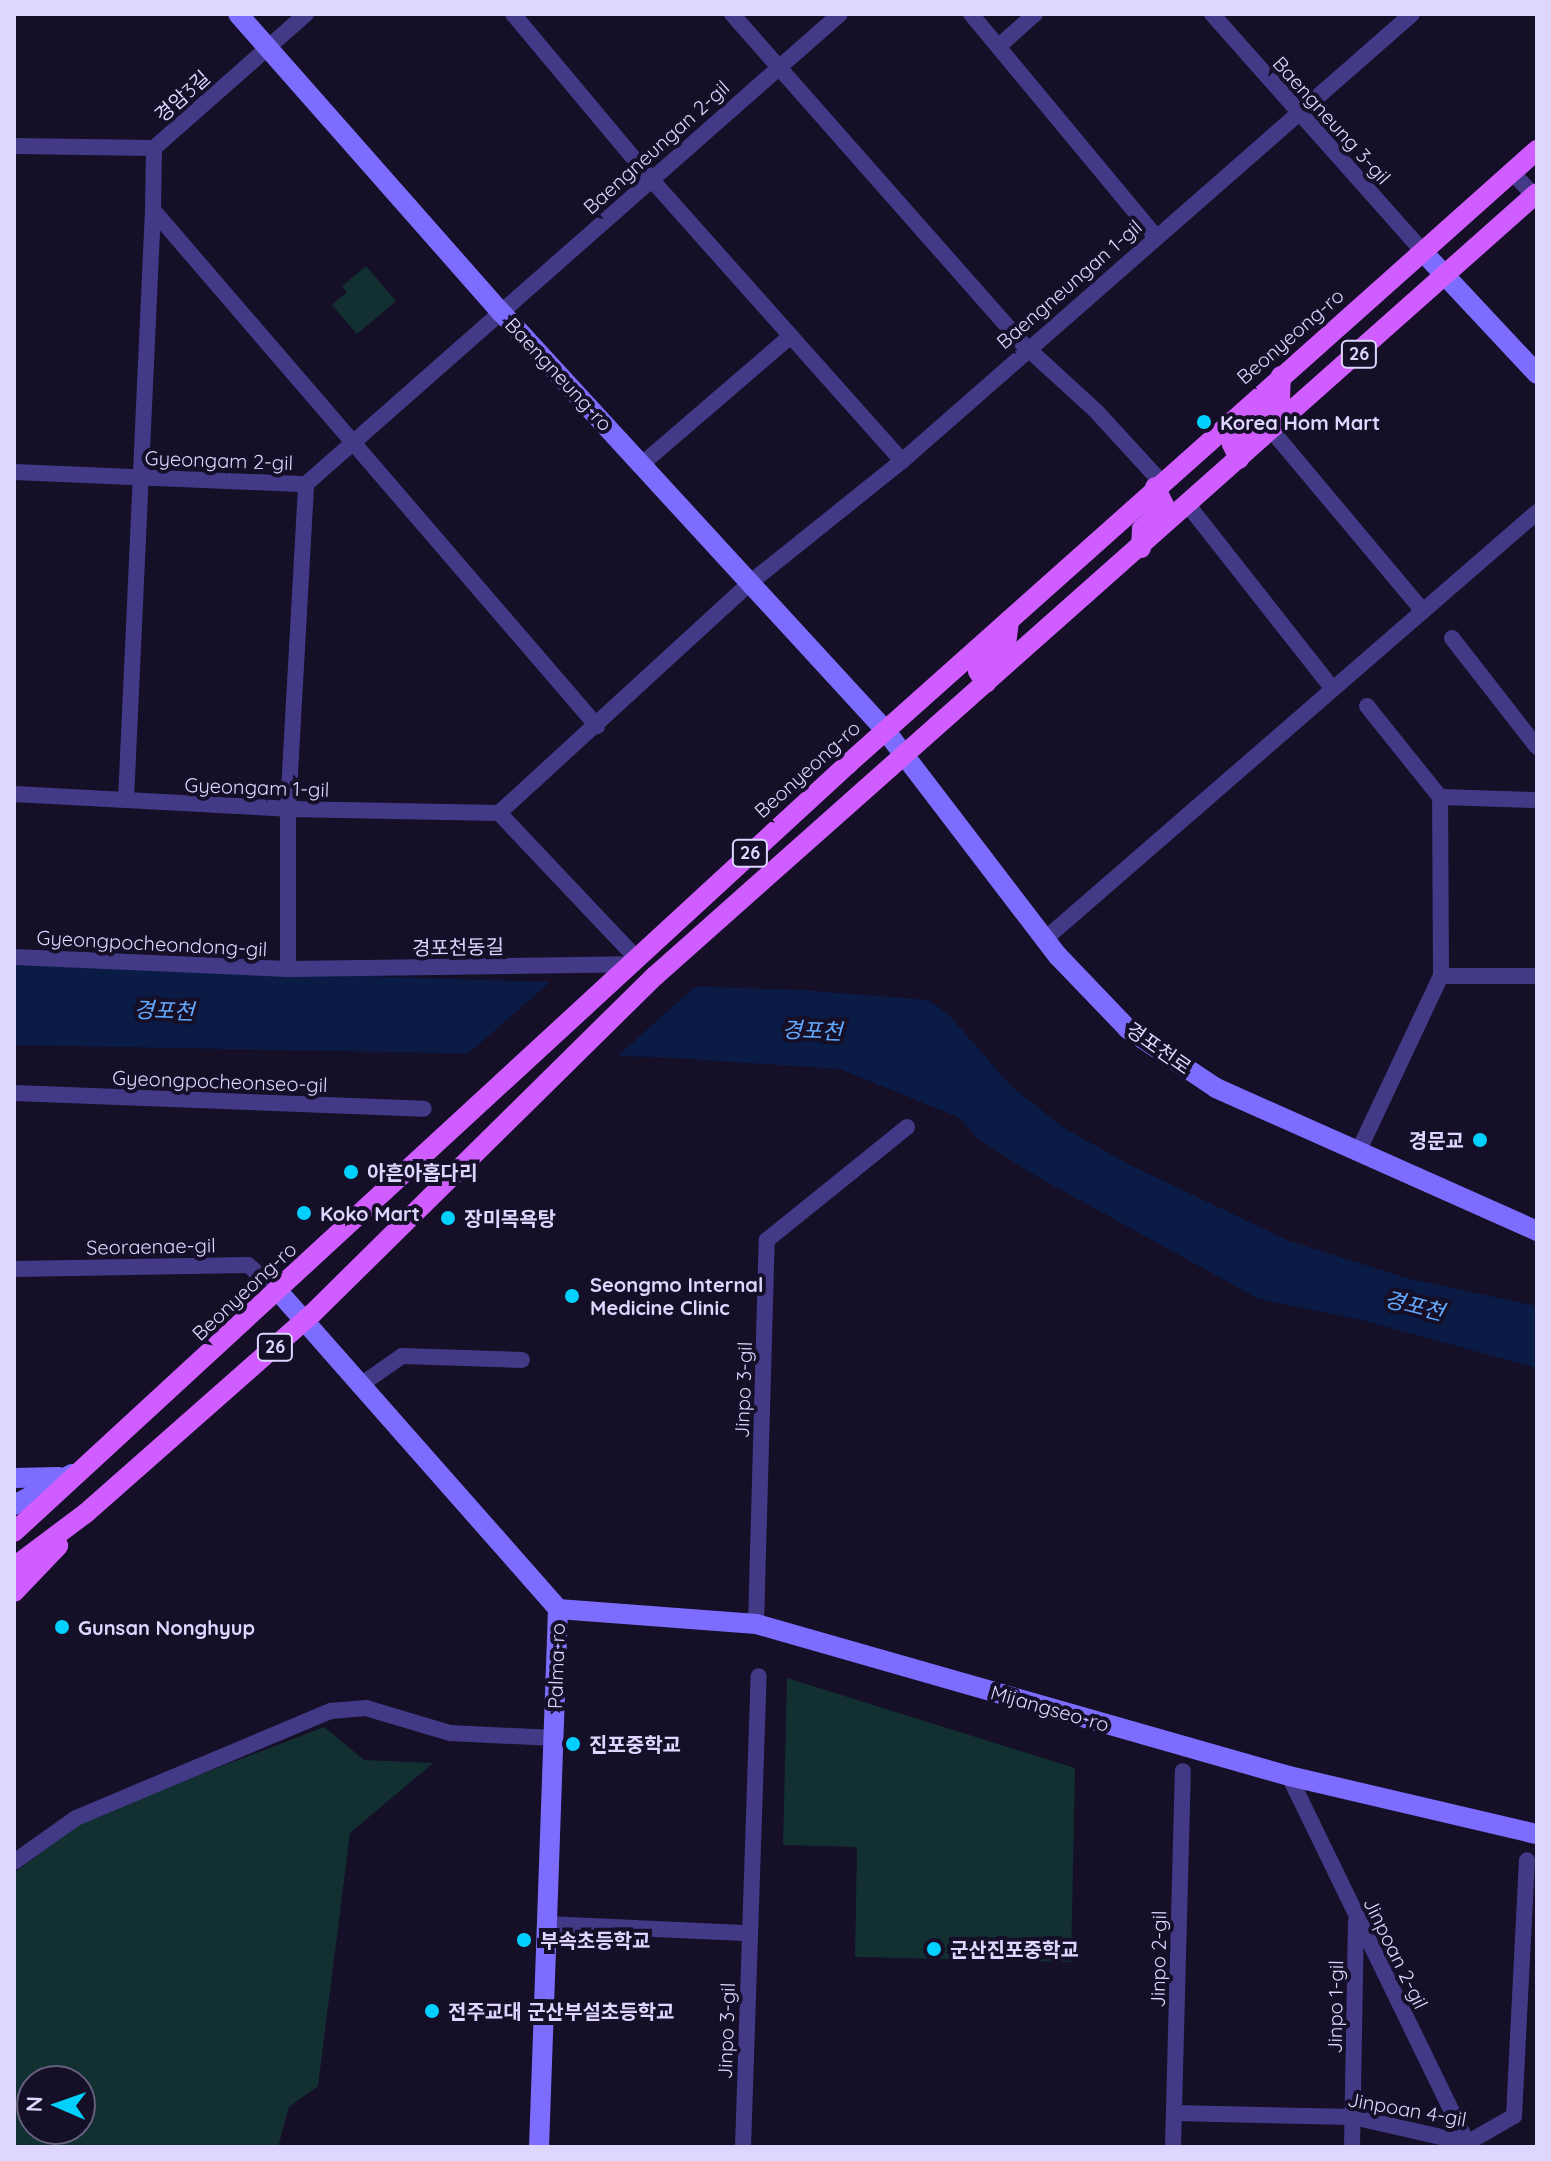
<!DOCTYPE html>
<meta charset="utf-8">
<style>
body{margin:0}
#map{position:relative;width:1551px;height:2161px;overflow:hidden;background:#150f28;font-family:Quicksand,"Noto Sans KR",sans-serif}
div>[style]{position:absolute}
.green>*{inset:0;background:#123032}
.water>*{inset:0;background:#0a1b46}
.pier>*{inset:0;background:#150f28}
.street>*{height:16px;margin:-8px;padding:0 8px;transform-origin:8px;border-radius:8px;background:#433a87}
.secondary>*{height:20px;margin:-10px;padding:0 10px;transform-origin:10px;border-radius:10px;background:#7c6dff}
.primary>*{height:20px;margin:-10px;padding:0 10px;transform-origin:10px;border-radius:10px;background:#cf5dff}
.dots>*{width:22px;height:22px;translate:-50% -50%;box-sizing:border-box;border:4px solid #150f28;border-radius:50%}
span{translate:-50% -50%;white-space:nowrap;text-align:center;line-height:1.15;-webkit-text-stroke:8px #150f28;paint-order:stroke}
.shield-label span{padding:2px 6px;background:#150f28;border:2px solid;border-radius:6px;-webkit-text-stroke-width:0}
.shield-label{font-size:18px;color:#ded6ff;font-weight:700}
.street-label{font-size:20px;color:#ded6ff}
.poi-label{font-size:20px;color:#ded6ff;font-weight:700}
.left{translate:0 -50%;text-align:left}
.right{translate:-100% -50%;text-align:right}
.water-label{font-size:22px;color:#64abff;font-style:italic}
.frame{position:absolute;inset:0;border:16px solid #ded6ff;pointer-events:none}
.north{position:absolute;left:16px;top:2065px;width:80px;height:80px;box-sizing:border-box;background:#150f28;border:2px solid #655f7e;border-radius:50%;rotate:272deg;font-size:22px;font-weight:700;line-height:32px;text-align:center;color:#ded6ff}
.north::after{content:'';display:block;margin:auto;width:28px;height:36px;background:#02d1ff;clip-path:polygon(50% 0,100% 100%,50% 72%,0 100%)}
</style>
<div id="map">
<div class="green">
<i style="clip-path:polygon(366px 266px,396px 301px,357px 334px,332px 305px,347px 292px,342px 286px)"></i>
<i style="clip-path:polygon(787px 1678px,1075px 1768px,1071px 1962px,855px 1957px,857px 1847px,783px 1845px)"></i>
<i style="clip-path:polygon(evenodd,324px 1727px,364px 1760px,433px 1763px,350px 1833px,318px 2086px,289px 2107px,278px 2147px,14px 2147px,14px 1873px,87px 1818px,324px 1727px,32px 2081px,80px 2081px,80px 2129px,32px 2129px,32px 2081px)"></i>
</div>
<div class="water">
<i style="clip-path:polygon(14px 965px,801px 990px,928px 1000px,947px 1013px,1011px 1086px,1064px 1128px,1128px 1164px,1289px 1241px,1410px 1279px,1537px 1306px,1537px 1368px,1358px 1319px,1259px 1299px,1036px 1176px,980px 1140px,958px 1117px,840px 1069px,659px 1057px,14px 1045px)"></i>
</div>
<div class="pier">
<i style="clip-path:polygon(550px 982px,697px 985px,612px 1061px,462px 1059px)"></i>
</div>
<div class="street">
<i style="left:513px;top:14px;width:214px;rotate:50.1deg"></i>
<i style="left:650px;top:178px;width:379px;rotate:48.3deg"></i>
<i style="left:732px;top:14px;width:444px;rotate:48.6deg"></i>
<i style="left:1026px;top:347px;width:95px;rotate:42.4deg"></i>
<i style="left:1096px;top:411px;width:96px;rotate:47.5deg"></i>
<i style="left:971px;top:14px;width:288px;rotate:50.3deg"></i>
<i style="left:1212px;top:14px;width:318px;rotate:48.4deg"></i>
<i style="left:999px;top:46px;width:48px;rotate:-41.6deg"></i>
<i style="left:14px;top:146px;width:140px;rotate:0.8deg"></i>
<i style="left:154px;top:148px;width:203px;rotate:-41.4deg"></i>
<i style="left:154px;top:148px;width:62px;rotate:90.9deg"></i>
<i style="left:153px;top:210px;width:681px;rotate:49.29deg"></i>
<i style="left:1512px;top:172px;width:37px;rotate:47deg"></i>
<i style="left:1272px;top:431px;width:235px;rotate:50deg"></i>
<i style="left:642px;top:464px;width:196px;rotate:-40.7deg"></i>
<i style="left:14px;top:472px;width:292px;rotate:2.4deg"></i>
<i style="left:306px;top:484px;width:711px;rotate:-41.35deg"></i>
<i style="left:1188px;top:505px;width:234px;rotate:51.8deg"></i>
<i style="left:1452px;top:638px;width:138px;rotate:52.1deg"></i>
<i style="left:1367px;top:706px;width:117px;rotate:51.3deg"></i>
<i style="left:14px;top:794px;width:274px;rotate:3.1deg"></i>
<i style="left:288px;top:809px;width:211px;rotate:1.1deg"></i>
<i style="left:499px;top:813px;width:342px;rotate:-42.5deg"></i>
<i style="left:751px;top:582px;width:193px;rotate:-38.7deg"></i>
<i style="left:902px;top:461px;width:678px;rotate:-41.23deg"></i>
<i style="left:126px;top:800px;width:591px;rotate:-87.38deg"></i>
<i style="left:499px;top:813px;width:198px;rotate:46.6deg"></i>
<i style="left:1045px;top:939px;width:651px;rotate:-40.95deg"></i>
<i style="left:14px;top:957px;width:274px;rotate:2.5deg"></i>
<i style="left:288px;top:969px;width:340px;rotate:-0.8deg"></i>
<i style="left:288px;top:969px;width:160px;rotate:-90deg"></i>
<i style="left:288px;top:809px;width:325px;rotate:-86.8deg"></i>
<i style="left:1441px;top:976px;width:96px"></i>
<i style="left:14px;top:1093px;width:410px;rotate:2.2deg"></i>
<i style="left:1358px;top:1152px;width:195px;rotate:-64.8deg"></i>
<i style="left:1441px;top:976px;width:179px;rotate:-90.3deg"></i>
<i style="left:1440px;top:797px;width:97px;rotate:1.8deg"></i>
<i style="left:14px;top:1269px;width:234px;rotate:-1deg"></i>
<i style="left:248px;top:1265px;width:40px;rotate:41deg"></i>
<i style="left:359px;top:1386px;width:52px;rotate:-34.9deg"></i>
<i style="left:402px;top:1356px;width:120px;rotate:1.9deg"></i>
<i style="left:756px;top:1624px;width:384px;rotate:-88.4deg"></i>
<i style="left:767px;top:1240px;width:180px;rotate:-38.9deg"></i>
<i style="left:1289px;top:1776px;width:412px;rotate:64.1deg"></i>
<i style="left:14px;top:1862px;width:76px;rotate:-35.4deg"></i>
<i style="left:76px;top:1818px;width:277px;rotate:-22.8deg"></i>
<i style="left:331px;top:1711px;width:35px;rotate:-5deg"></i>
<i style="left:366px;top:1708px;width:88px;rotate:16.6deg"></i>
<i style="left:450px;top:1733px;width:104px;rotate:2.8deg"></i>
<i style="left:547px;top:1924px;width:202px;rotate:2.6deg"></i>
<i style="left:1174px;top:2113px;width:179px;rotate:1.3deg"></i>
<i style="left:1353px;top:2117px;width:117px;rotate:12.8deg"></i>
<i style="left:1467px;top:2143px;width:54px;rotate:-29.9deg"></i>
<i style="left:1514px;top:2116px;width:256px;rotate:-87.1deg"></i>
<i style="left:743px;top:2147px;width:471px;rotate:-88.1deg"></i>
<i style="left:1173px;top:2147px;width:376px;rotate:-88.5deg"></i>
<i style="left:1352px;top:2147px;width:226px;rotate:-89deg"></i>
</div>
<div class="secondary">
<i style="left:238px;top:14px;width:399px;rotate:48.6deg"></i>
<i style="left:502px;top:313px;width:566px;rotate:47.43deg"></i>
<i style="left:885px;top:730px;width:285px;rotate:52.6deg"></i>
<i style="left:1058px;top:956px;width:101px;rotate:46.2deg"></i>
<i style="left:1128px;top:1029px;width:106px;rotate:33.8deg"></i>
<i style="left:1216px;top:1088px;width:351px;rotate:24deg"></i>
<i style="left:1423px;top:252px;width:167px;rotate:46.9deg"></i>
<i style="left:278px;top:1291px;width:424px;rotate:48.6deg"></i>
<i style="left:558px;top:1609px;width:538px;rotate:92.02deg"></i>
<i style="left:14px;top:1478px;width:45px;rotate:-1.3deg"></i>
<i style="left:14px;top:1505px;width:66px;rotate:-28.1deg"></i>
<i style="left:558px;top:1609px;width:199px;rotate:4.3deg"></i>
<i style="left:756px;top:1624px;width:554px;rotate:15.92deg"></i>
<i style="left:1289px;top:1776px;width:255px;rotate:13.2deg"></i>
</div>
<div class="primary">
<i style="left:1239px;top:459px;width:17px;rotate:-115deg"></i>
<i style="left:1232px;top:444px;width:65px;rotate:-42.5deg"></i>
<i style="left:1280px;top:400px;width:24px;rotate:-88deg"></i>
<i style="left:1141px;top:548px;width:19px;rotate:-87deg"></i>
<i style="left:1142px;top:529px;width:32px;rotate:-44deg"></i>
<i style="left:1165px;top:507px;width:22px;rotate:-117deg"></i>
<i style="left:986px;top:683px;width:14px;rotate:-124deg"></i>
<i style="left:978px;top:671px;width:38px;rotate:-43deg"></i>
<i style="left:1006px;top:645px;width:25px;rotate:-83deg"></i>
<i style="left:14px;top:1532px;width:1134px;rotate:-42.64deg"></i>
<i style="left:848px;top:764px;width:923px;rotate:-41.71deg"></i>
<i style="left:14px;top:1567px;width:90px;rotate:-36.9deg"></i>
<i style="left:86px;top:1513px;width:301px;rotate:-41.4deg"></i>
<i style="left:312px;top:1314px;width:482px;rotate:-44.6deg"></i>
<i style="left:655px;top:976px;width:1179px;rotate:-41.6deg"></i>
<i style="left:14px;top:1592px;width:64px;rotate:-46.3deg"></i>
</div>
<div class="dots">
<i style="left:1204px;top:422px;background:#02d1ff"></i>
<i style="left:1480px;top:1140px;background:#02d1ff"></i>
<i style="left:351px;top:1172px;background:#02d1ff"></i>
<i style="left:304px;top:1213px;background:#02d1ff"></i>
<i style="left:448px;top:1218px;background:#02d1ff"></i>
<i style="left:572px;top:1296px;background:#02d1ff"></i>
<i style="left:62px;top:1627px;background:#02d1ff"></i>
<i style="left:573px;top:1744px;background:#02d1ff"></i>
<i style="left:524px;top:1940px;background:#02d1ff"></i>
<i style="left:934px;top:1949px;background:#02d1ff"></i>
<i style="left:432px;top:2011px;background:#02d1ff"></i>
</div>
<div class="shield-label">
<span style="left:1359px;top:354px">26</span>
<span style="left:750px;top:853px">26</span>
<span style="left:275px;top:1347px">26</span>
</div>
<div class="street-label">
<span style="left:182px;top:96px;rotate:-42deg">경암3길</span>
<span style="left:1332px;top:120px;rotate:48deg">Baengneung 3-gil</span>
<span style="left:656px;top:147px;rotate:-42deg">Baengneungan 2-gil</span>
<span style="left:1069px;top:284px;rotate:-41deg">Baengneungan 1-gil</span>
<span style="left:1290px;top:336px;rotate:-41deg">Beonyeong-ro</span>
<span style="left:559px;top:374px;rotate:47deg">Baengneung-ro</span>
<span style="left:219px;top:460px;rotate:2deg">Gyeongam 2-gil</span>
<span style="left:807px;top:769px;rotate:-42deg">Beonyeong-ro</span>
<span style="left:257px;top:787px;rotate:2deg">Gyeongam 1-gil</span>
<span style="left:152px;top:943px;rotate:3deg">Gyeongpocheondong-gil</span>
<span style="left:458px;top:947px;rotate:-1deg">경포천동길</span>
<span style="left:1159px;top:1048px;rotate:35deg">경포천로</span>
<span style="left:220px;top:1081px;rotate:2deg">Gyeongpocheonseo-gil</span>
<span style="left:151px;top:1246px;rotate:-1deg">Seoraenae-gil</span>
<span style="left:244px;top:1291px;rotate:-43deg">Beonyeong-ro</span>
<span style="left:743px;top:1390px;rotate:-88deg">Jinpo 3-gil</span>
<span style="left:556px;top:1666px;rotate:-88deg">Palma-ro</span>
<span style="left:1050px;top:1708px;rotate:16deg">Mijangseo-ro</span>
<span style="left:1396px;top:1953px;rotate:64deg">Jinpoan 2-gil</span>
<span style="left:1158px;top:1959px;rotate:-89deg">Jinpo 2-gil</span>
<span style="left:1335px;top:2007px;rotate:-89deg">Jinpo 1-gil</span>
<span style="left:726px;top:2031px;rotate:-88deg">Jinpo 3-gil</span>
<span style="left:1407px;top:2109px;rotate:10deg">Jinpoan 4-gil</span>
</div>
<div class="poi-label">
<span class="left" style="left:1220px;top:422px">Korea Hom Mart</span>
<span class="right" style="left:1464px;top:1140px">경문교</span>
<span class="left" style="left:367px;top:1172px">아흔아홉다리</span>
<span class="left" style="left:320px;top:1213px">Koko Mart</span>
<span class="left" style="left:464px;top:1218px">장미목욕탕</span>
<span class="left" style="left:590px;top:1296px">Seongmo Internal<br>Medicine Clinic</span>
<span class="left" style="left:78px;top:1627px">Gunsan Nonghyup</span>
<span class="left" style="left:589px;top:1744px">진포중학교</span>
<span class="left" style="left:540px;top:1940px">부속초등학교</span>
<span class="left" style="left:950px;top:1949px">군산진포중학교</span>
<span class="left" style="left:448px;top:2011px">전주교대 군산부설초등학교</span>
</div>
<div class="water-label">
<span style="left:164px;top:1011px;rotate:2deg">경포천</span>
<span style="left:812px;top:1031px;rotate:2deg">경포천</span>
<span style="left:1414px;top:1306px;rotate:14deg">경포천</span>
</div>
<div class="frame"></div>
<div class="north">N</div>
</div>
